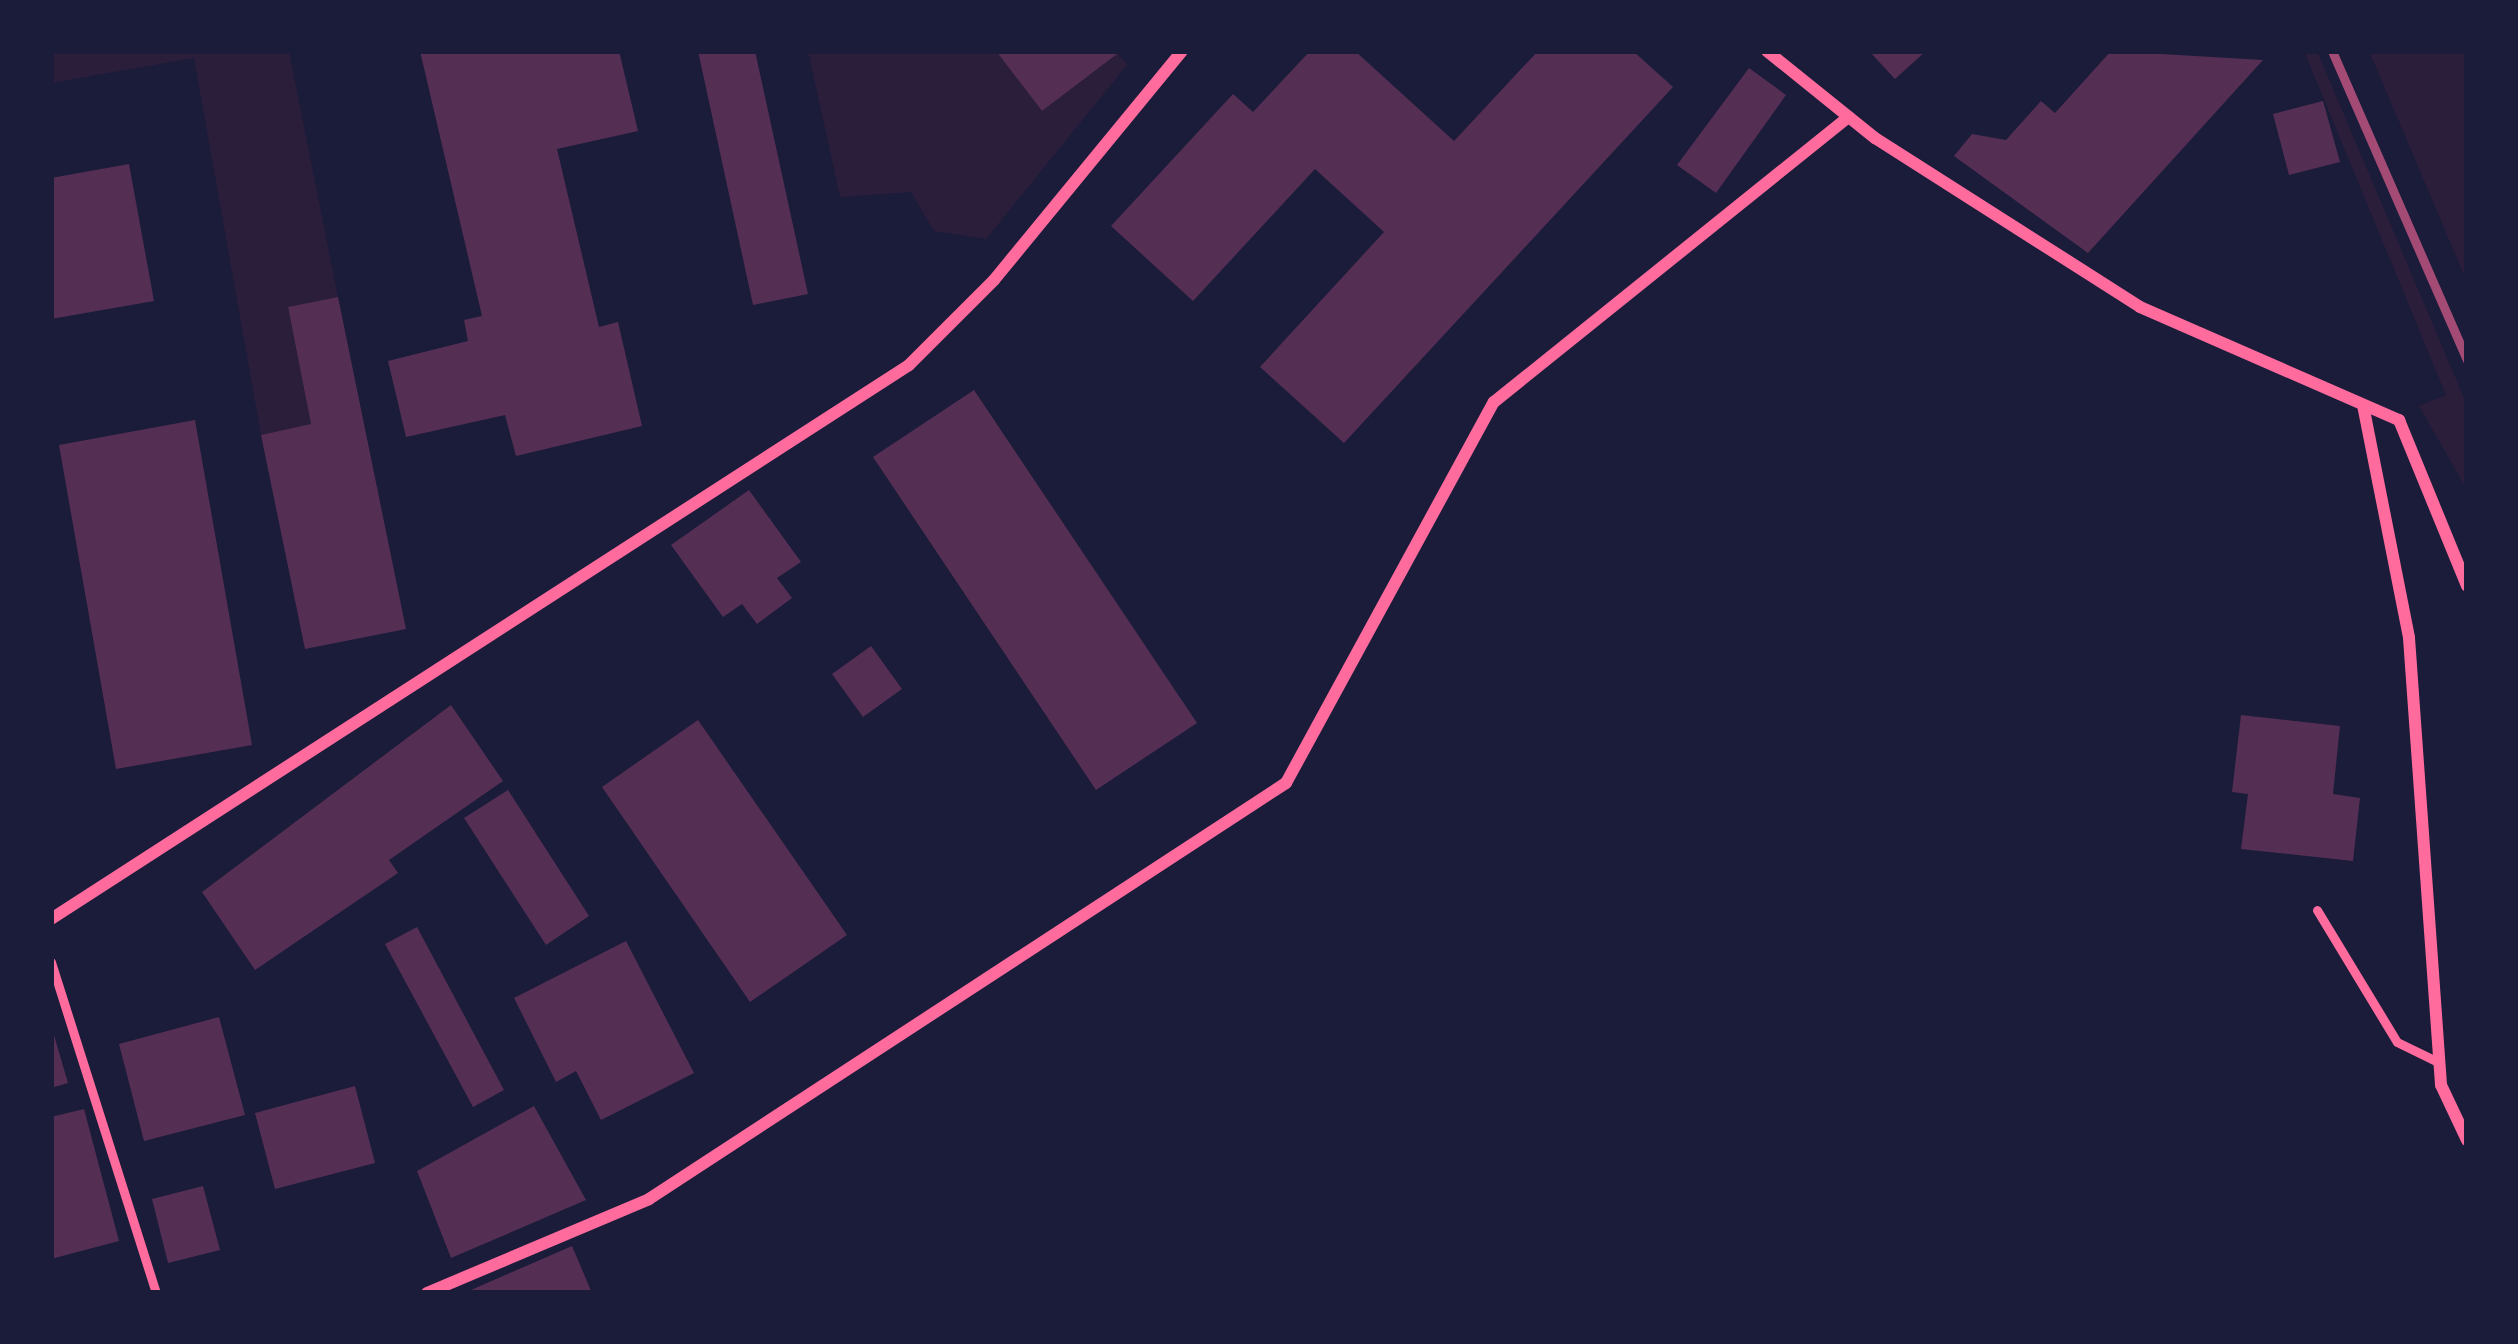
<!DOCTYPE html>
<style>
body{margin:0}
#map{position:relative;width:2518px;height:1344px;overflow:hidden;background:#1b1b3a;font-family:"Noto Sans",sans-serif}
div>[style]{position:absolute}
.green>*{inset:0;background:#2a1e3b}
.building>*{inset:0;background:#542f53}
.service>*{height:9px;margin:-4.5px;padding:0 4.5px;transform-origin:4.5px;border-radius:4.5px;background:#ff6b9d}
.minor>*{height:12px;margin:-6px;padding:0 6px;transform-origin:6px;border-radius:6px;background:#ff6b9d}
.rail>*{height:9px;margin:-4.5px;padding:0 4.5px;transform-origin:4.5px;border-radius:4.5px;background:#a44b75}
span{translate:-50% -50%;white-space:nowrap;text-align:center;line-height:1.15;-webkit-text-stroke:12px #1b1b3a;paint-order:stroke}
.frame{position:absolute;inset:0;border:54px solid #1b1b3a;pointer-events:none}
</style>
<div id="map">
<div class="green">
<i style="clip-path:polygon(51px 51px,289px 51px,338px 297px,288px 308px,311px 424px,261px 435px,194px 58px,51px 83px)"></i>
<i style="clip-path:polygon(808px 51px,996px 51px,1042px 111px,1118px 53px,1127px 65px,986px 239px,934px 231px,911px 192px,840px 197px)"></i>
<i style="clip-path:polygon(2304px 51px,2317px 51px,2467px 405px,2467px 490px,2419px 406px,2446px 395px)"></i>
<i style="clip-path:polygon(2369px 51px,2467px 51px,2467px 282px)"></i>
</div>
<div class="building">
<i style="clip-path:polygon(420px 51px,619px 51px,638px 131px,557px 149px,599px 327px,618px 322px,642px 426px,516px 456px,505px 415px,406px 437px,388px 361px,468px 341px,464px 320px,482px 316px)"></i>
<i style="clip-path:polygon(698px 51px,755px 51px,808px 294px,753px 305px)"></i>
<i style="clip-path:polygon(996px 51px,1121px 51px,1042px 111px)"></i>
<i style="clip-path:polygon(1310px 51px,1355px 51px,1454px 141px,1538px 51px,1633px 51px,1673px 87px,1344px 443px,1260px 367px,1384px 232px,1315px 169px,1193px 301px,1111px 226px,1233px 94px,1253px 112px)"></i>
<i style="clip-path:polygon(1869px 51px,1926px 51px,1895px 79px)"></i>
<i style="clip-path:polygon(2111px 51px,2263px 60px,2088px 253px,1954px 156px,1972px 134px,2006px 140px,2041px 101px,2055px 113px)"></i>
<i style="clip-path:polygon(1749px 68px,1786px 95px,1716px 193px,1677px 165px)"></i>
<i style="clip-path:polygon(2323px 101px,2340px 162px,2289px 175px,2273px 114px)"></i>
<i style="clip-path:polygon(129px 164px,154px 301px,51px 319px,51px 178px)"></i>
<i style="clip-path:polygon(338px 297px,406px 629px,305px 649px,261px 435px,311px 424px,288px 307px)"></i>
<i style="clip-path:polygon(974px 390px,1197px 723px,1096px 790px,873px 457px)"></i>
<i style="clip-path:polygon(195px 420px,252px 745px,116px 769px,59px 445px)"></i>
<i style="clip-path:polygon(749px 490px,801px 562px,777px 578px,792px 598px,757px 624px,742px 604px,723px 617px,671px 545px)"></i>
<i style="clip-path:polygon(871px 646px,902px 689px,863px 717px,832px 674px)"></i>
<i style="clip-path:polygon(451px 705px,503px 781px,389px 860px,398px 873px,255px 970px,202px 892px)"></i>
<i style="clip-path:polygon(2241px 715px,2340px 726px,2333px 794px,2360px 798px,2353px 861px,2241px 849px,2248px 794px,2232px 792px)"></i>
<i style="clip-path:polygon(698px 720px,847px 935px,750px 1002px,602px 787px)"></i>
<i style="clip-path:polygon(508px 790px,589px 916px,546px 945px,464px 818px)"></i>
<i style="clip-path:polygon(417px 927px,504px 1090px,473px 1107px,385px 944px)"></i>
<i style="clip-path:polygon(626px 941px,694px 1073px,601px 1120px,576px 1071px,556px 1082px,514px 998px)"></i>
<i style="clip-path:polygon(219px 1017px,245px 1115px,144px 1141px,119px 1044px)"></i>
<i style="clip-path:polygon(51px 1025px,68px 1083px,51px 1088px)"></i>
<i style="clip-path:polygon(355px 1086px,375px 1163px,275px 1189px,255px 1113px)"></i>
<i style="clip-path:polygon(534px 1106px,586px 1200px,451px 1258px,417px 1171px)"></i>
<i style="clip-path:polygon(84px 1109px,119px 1241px,51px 1259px,51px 1117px)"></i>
<i style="clip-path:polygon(203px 1186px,220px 1250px,168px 1263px,152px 1199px)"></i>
<i style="clip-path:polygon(572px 1246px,592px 1293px,464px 1293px)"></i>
</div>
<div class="service">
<i style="left:2317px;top:910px;width:154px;rotate:58.8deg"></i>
<i style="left:2397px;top:1042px;width:46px;rotate:26deg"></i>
<i style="left:51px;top:962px;width:347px;rotate:72.4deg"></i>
</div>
<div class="minor">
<i style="left:1767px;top:51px;width:139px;rotate:38.9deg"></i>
<i style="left:1875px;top:138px;width:314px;rotate:32.5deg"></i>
<i style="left:2140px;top:307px;width:283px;rotate:23.6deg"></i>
<i style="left:2399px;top:420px;width:179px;rotate:67.7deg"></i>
<i style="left:2363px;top:405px;width:237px;rotate:78.8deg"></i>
<i style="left:2409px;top:638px;width:448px;rotate:85.9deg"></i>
<i style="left:2441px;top:1085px;width:61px;rotate:64.7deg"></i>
<i style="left:51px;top:919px;width:1021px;rotate:-32.85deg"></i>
<i style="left:909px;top:365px;width:120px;rotate:-45deg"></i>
<i style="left:994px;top:280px;width:296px;rotate:-50.6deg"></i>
<i style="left:427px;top:1293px;width:241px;rotate:-22.9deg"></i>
<i style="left:649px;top:1199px;width:761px;rotate:-33.15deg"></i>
<i style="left:1286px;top:783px;width:434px;rotate:-61.4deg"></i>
<i style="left:1494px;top:402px;width:455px;rotate:-38.8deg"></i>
</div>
<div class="rail">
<i style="left:2332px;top:51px;width:337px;rotate:66.4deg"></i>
</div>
<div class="frame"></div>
</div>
